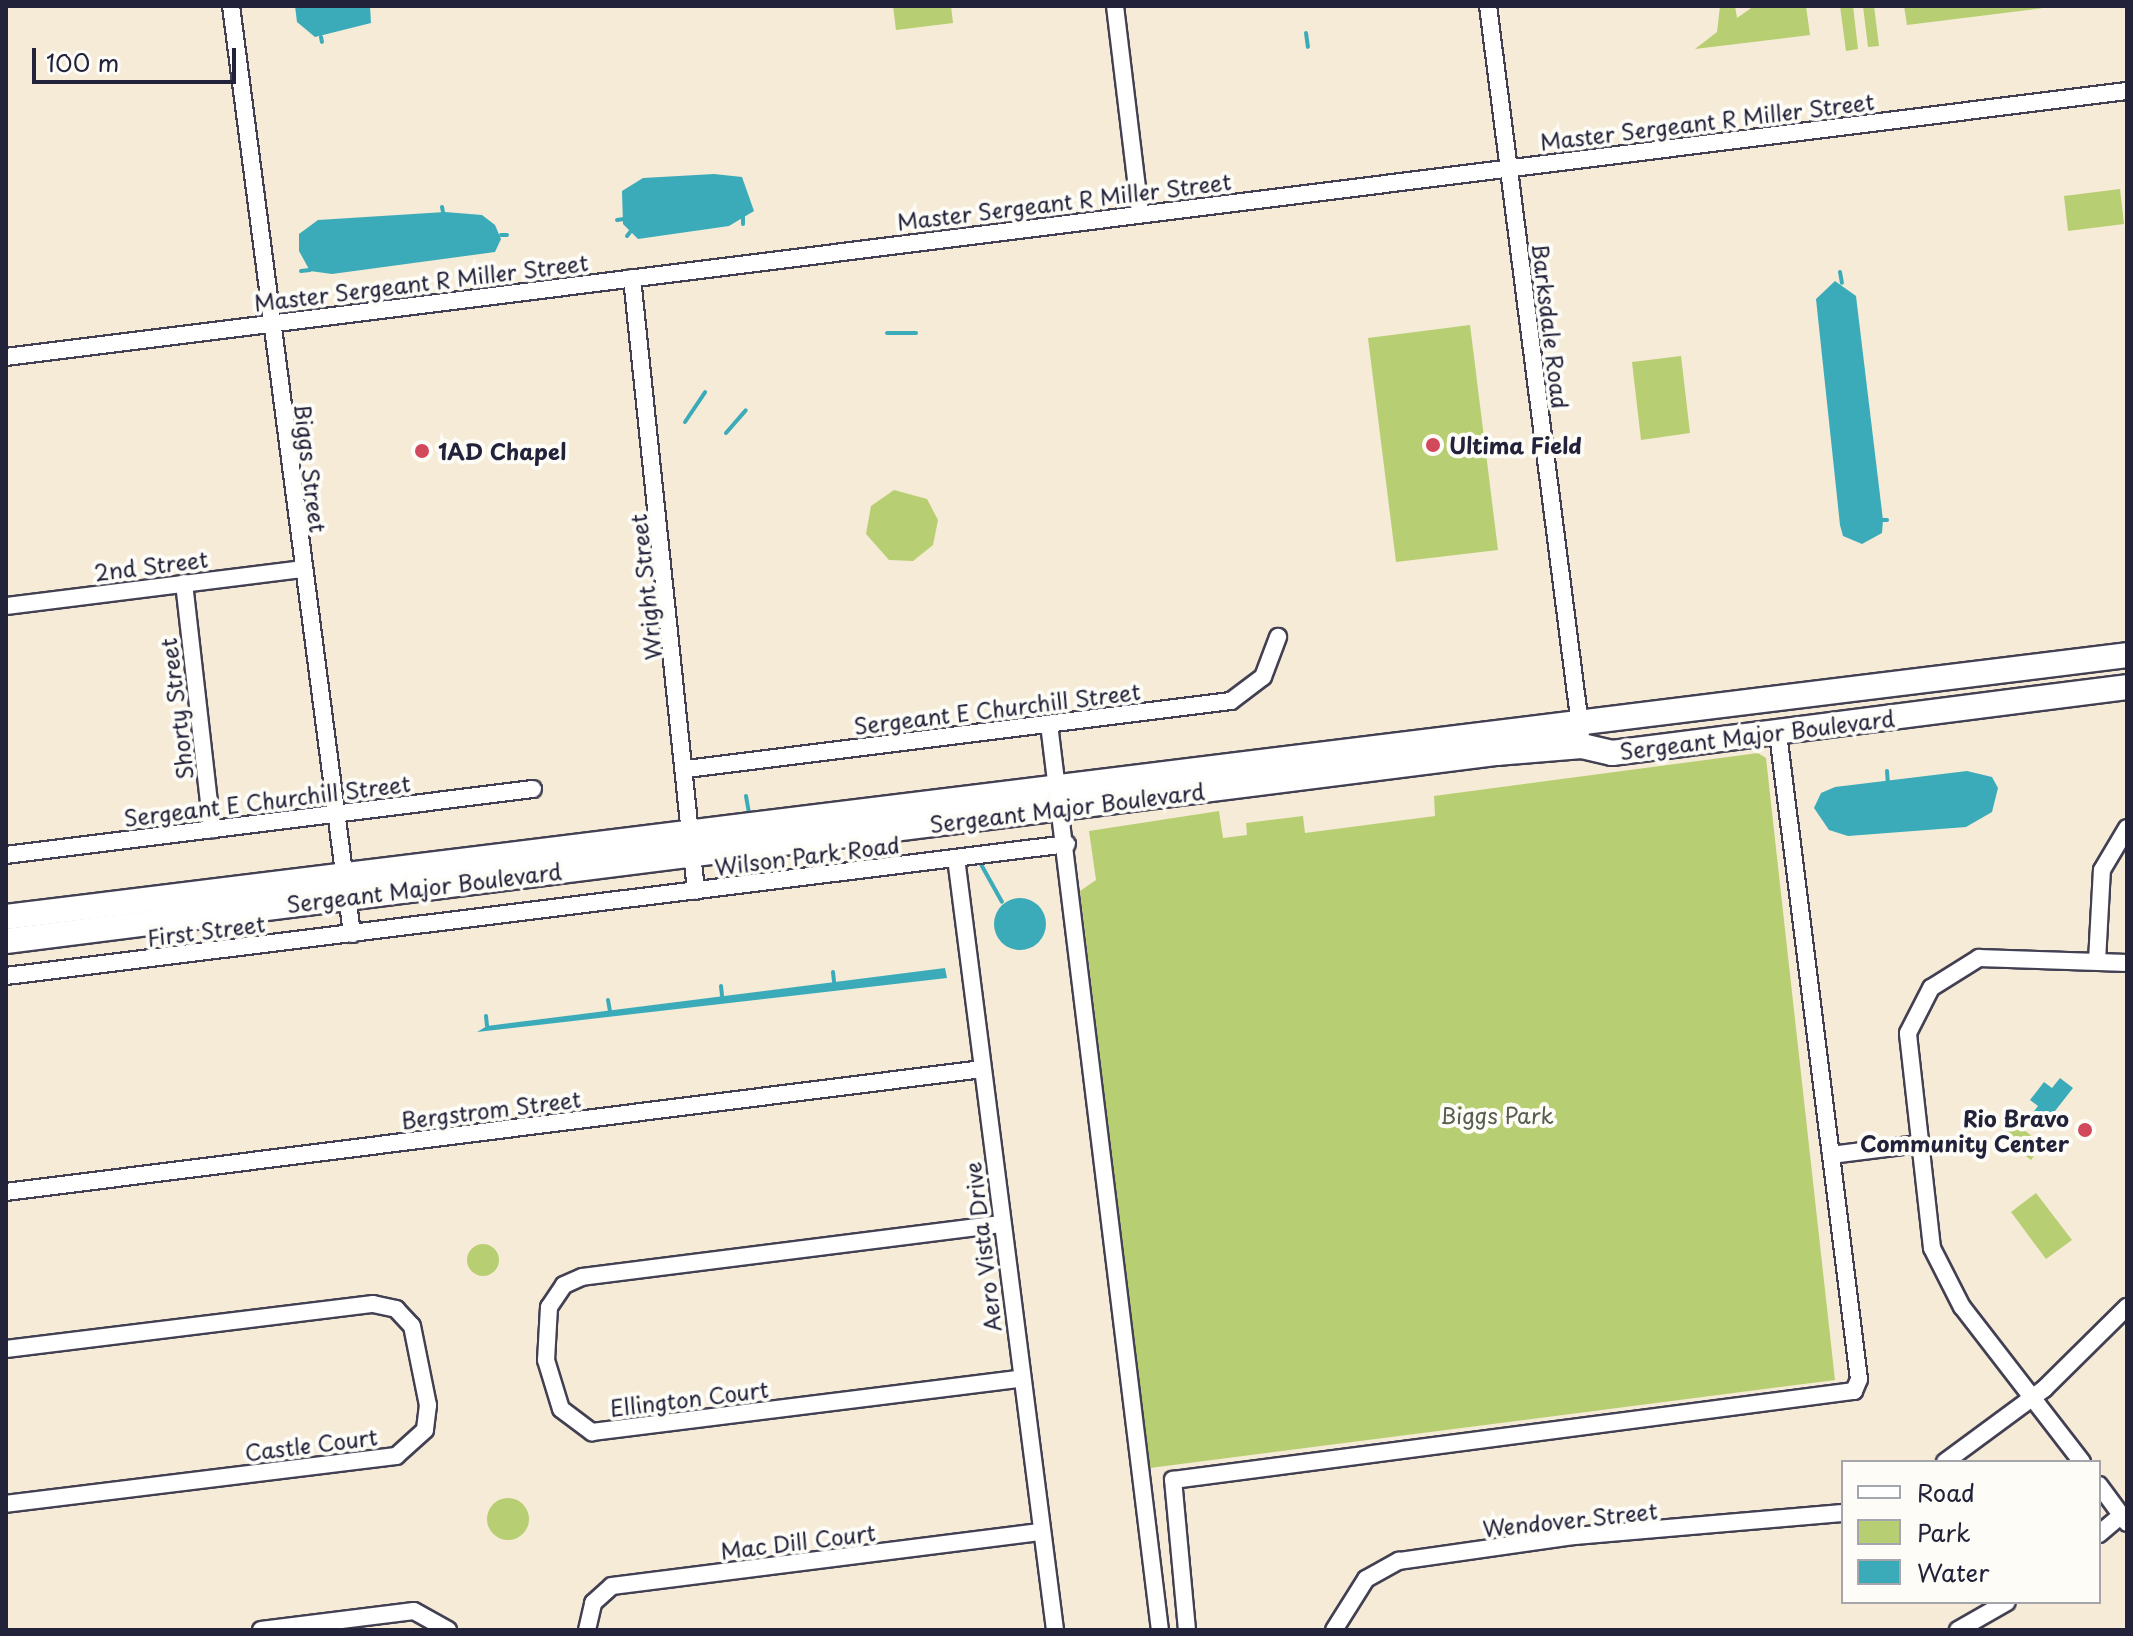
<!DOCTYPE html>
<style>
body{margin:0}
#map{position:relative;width:2133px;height:1636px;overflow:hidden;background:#f6ebd7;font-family:"Playpen Sans",sans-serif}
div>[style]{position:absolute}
.green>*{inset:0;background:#b8ce72}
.round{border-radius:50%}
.water>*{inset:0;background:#3babb9}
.stream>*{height:4px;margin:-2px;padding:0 2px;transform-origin:2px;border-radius:2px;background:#3babb9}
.roads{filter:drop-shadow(2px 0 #424052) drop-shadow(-2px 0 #424052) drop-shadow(0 2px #424052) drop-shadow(0 -2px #424052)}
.street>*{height:16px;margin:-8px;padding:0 8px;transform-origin:8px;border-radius:8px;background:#fff}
.secondary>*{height:24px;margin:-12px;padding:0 12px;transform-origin:12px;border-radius:12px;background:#fff}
.dots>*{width:22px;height:22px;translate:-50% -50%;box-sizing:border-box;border:4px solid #fdfcf7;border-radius:50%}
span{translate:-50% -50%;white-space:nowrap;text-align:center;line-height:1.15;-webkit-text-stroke:8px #fdfcf7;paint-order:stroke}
.street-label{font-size:22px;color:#22223b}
.poi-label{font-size:22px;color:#22223b;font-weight:700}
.left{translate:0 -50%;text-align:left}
.right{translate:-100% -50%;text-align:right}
.park-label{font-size:22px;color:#565e4e}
.frame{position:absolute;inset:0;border:8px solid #22223b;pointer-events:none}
.legend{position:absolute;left:1841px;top:1460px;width:260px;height:144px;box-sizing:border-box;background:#fdfcf7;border:2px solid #a5a5ac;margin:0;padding:10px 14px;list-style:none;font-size:24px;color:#22223b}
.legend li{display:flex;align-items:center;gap:16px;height:40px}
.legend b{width:40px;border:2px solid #a5a5ac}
.scale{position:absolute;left:32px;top:48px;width:204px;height:36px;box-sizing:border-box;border:4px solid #22223b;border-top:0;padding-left:10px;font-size:24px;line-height:28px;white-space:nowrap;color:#22223b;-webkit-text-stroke:6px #fdfcf7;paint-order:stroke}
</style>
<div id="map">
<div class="green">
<i style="clip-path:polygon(893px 6px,951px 6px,953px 23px,896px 30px)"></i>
<i style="clip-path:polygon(1720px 6px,1735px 6px,1737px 18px,1754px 6px,1806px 6px,1810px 35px,1695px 49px,1717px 32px)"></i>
<i style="clip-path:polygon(1840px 6px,1853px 6px,1858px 49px,1846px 51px)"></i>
<i style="clip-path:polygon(1863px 6px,1874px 6px,1879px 46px,1868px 47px)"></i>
<i style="clip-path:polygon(1904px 6px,2043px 6px,2043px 8px,1907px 25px)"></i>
<i style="clip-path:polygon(2120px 189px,2124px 224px,2068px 231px,2064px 196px)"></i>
<i style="clip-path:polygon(1470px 325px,1498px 550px,1396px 562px,1368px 338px)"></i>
<i style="clip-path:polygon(1681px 356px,1690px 433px,1641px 440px,1632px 362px)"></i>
<i style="clip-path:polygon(894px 490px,927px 499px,938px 520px,933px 545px,913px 561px,889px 560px,866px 534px,871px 506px)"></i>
<i style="clip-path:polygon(1758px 753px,1766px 758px,1835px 1380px,1150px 1468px,1080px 891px,1096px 880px,1089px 831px,1219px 811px,1223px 838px,1247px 835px,1246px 823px,1303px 816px,1305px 833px,1435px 816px,1434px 796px)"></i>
<i style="clip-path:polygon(2013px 1122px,2043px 1144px,2031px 1160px,2001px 1137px)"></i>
<i style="clip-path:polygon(2036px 1193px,2072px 1240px,2046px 1259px,2011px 1212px)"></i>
<i class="round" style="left:467px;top:1244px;width:32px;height:32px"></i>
<i class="round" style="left:487px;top:1498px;width:42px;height:42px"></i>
</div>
<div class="water">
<i style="clip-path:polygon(295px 6px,370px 6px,371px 23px,315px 37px,297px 22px)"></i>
<i style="clip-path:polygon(714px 174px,742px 177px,754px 211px,729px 226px,638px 239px,623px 224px,622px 191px,643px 178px)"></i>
<i style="clip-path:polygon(445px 212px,482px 215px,495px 225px,501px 239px,495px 252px,332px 274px,310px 271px,299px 251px,299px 234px,318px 220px)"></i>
<i style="clip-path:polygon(1835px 281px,1856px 296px,1883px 520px,1882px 533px,1862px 544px,1843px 536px,1840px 525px,1816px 299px)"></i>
<i style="clip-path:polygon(1967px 771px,1992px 777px,1998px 788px,1992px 812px,1966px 827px,1848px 836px,1829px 830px,1814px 808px,1821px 793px,1835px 787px)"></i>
<i class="round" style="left:994px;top:898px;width:52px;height:52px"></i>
<i style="clip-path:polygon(945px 968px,947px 978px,477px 1032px,487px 1026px)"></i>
<i style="clip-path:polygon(2060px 1078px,2073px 1088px,2044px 1125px,2031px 1115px,2038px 1106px,2030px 1100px,2044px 1082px,2052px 1088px)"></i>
</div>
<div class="stream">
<i style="left:1306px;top:33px;width:14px;rotate:82deg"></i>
<i style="left:321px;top:37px;width:5px;rotate:79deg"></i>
<i style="left:442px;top:207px;width:5px;rotate:79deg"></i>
<i style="left:743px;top:217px;width:7px;rotate:90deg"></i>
<i style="left:617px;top:220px;width:7px;rotate:-8deg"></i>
<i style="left:501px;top:235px;width:6px"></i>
<i style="left:627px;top:236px;width:6px;rotate:-51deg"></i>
<i style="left:301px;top:271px;width:9px;rotate:-6deg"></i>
<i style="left:1840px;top:272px;width:11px;rotate:80deg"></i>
<i style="left:887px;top:333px;width:29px"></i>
<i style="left:685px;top:422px;width:36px;rotate:-56deg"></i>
<i style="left:726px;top:433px;width:30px;rotate:-49deg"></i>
<i style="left:1883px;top:520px;width:4px"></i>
<i style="left:1887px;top:771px;width:13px;rotate:86deg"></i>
<i style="left:746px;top:796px;width:22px;rotate:80deg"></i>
<i style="left:978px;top:859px;width:49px;rotate:60.8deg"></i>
<i style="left:833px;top:972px;width:10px;rotate:84deg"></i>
<i style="left:721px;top:986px;width:10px;rotate:84deg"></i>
<i style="left:608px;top:1000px;width:11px;rotate:80deg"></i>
<i style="left:486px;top:1016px;width:10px;rotate:84deg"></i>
</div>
<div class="roads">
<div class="street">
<i style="left:231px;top:6px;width:936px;rotate:82.57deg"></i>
<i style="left:1115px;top:6px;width:209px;rotate:83.1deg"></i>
<i style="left:1488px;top:6px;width:733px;rotate:82.71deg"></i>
<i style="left:632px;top:278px;width:616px;rotate:84.04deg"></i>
<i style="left:6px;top:357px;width:2138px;rotate:-7.15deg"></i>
<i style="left:184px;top:583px;width:248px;rotate:83.5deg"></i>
<i style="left:6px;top:606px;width:298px;rotate:-7.1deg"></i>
<i style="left:1049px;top:724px;width:913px;rotate:83.02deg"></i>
<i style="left:687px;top:769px;width:548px;rotate:-7.13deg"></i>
<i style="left:1231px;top:701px;width:40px;rotate:-37deg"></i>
<i style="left:1263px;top:677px;width:43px;rotate:-69.4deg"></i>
<i style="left:6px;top:855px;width:531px;rotate:-7.14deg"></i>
<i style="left:956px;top:858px;width:778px;rotate:82.69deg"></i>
<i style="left:2097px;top:961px;width:91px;rotate:-86.9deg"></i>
<i style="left:2102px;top:870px;width:49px;rotate:-59.2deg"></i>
<i style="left:6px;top:976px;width:1069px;rotate:-7.09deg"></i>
<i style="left:1831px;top:1155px;width:88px;rotate:-7.2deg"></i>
<i style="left:6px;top:1192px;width:984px;rotate:-7.18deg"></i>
<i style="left:1001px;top:1224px;width:422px;rotate:172.8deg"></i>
<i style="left:582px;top:1277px;width:20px;rotate:156deg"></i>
<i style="left:564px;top:1285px;width:27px;rotate:124deg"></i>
<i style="left:549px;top:1307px;width:53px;rotate:93.2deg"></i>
<i style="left:546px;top:1360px;width:51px;rotate:73deg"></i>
<i style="left:561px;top:1409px;width:39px;rotate:37deg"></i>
<i style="left:592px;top:1432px;width:431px;rotate:-7.1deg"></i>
<i style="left:6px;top:1349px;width:370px;rotate:-7deg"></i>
<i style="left:373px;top:1304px;width:24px;rotate:12deg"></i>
<i style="left:396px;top:1309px;width:23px;rotate:47deg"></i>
<i style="left:412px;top:1326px;width:81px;rotate:78.6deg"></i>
<i style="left:428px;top:1405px;width:25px;rotate:97deg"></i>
<i style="left:425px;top:1430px;width:39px;rotate:138deg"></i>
<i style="left:396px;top:1456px;width:393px;rotate:173deg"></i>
<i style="left:1945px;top:1462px;width:123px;rotate:-36.4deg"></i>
<i style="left:2044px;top:1389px;width:117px;rotate:-44.7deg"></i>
<i style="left:2082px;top:1462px;width:196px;rotate:-127.7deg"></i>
<i style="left:1962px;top:1307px;width:66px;rotate:-117deg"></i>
<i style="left:1932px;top:1248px;width:216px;rotate:-96.4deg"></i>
<i style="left:1908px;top:1033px;width:51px;rotate:-62.9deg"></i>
<i style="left:1931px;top:988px;width:57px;rotate:-32deg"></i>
<i style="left:1979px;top:958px;width:148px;rotate:1.9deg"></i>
<i style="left:2099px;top:1485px;width:47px;rotate:53.6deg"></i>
<i style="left:2099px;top:1534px;width:30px;rotate:-40deg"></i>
<i style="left:261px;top:1630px;width:154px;rotate:-7.1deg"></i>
<i style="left:414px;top:1611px;width:39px;rotate:29deg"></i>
<i style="left:587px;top:1630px;width:28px;rotate:-77deg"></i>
<i style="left:593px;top:1603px;width:25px;rotate:-42deg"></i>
<i style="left:612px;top:1586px;width:433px;rotate:-7.2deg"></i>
<i style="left:1187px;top:1630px;width:151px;rotate:-95.3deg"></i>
<i style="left:1173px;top:1480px;width:687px;rotate:-7.45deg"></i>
<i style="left:1854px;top:1391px;width:13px;rotate:-67deg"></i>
<i style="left:1859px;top:1379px;width:651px;rotate:-97.15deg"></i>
<i style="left:1334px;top:1630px;width:60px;rotate:-57.9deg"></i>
<i style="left:1366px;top:1579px;width:38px;rotate:-29deg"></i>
<i style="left:1399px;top:1561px;width:177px;rotate:-8.1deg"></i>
<i style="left:1574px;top:1536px;width:270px;rotate:-4.9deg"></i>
<i style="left:1958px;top:1630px;width:56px;rotate:-29.7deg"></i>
</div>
<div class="secondary">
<i style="left:6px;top:917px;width:2137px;rotate:-7.04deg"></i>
<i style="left:6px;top:941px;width:1503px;rotate:-7.19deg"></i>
<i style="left:1497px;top:753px;width:85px;rotate:-4.7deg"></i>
<i style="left:1582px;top:746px;width:31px;rotate:13deg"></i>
<i style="left:1612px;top:753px;width:519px;rotate:-7.3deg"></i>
</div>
</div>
<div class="dots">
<i style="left:1433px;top:445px;background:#d1495b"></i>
<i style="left:422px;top:451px;background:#d1495b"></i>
<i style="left:2085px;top:1130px;background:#d1495b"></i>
</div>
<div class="street-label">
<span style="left:1707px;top:121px;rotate:-7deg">Master Sergeant R Miller Street</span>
<span style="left:1064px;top:201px;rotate:-7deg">Master Sergeant R Miller Street</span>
<span style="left:421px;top:282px;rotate:-7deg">Master Sergeant R Miller Street</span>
<span style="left:1551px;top:326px;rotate:83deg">Barksdale Road</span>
<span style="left:311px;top:468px;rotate:83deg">Biggs Street</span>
<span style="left:151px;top:565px;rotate:-7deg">2nd Street</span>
<span style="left:645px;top:587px;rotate:-96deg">Wright Street</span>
<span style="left:997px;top:708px;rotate:-7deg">Sergeant E Churchill Street</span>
<span style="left:176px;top:709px;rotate:-97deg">Shorty Street</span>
<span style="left:1757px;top:734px;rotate:-7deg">Sergeant Major Boulevard</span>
<span style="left:267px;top:800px;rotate:-7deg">Sergeant E Churchill Street</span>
<span style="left:1067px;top:807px;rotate:-7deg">Sergeant Major Boulevard</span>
<span style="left:807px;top:855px;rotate:-7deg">Wilson Park Road</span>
<span style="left:424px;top:887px;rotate:-7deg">Sergeant Major Boulevard</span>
<span style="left:206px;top:930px;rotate:-7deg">First Street</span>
<span style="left:491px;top:1109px;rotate:-7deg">Bergstrom Street</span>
<span style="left:982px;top:1247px;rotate:-97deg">Aero Vista Drive</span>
<span style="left:689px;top:1398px;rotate:-7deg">Ellington Court</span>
<span style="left:311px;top:1444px;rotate:-7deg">Castle Court</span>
<span style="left:1570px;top:1519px;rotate:-6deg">Wendover Street</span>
<span style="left:798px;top:1541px;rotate:-7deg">Mac Dill Court</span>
</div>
<div class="poi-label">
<span class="left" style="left:1449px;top:445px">Ultima Field</span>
<span class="left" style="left:438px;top:451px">1AD Chapel</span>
<span class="right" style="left:2069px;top:1130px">Rio Bravo<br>Community Center</span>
</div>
<div class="park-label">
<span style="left:1497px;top:1115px">Biggs Park</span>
</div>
<div class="frame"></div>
<ul class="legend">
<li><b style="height:10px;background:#fff"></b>Road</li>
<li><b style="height:22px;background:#b8ce72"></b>Park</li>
<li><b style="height:22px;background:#3babb9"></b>Water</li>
</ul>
<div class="scale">100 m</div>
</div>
